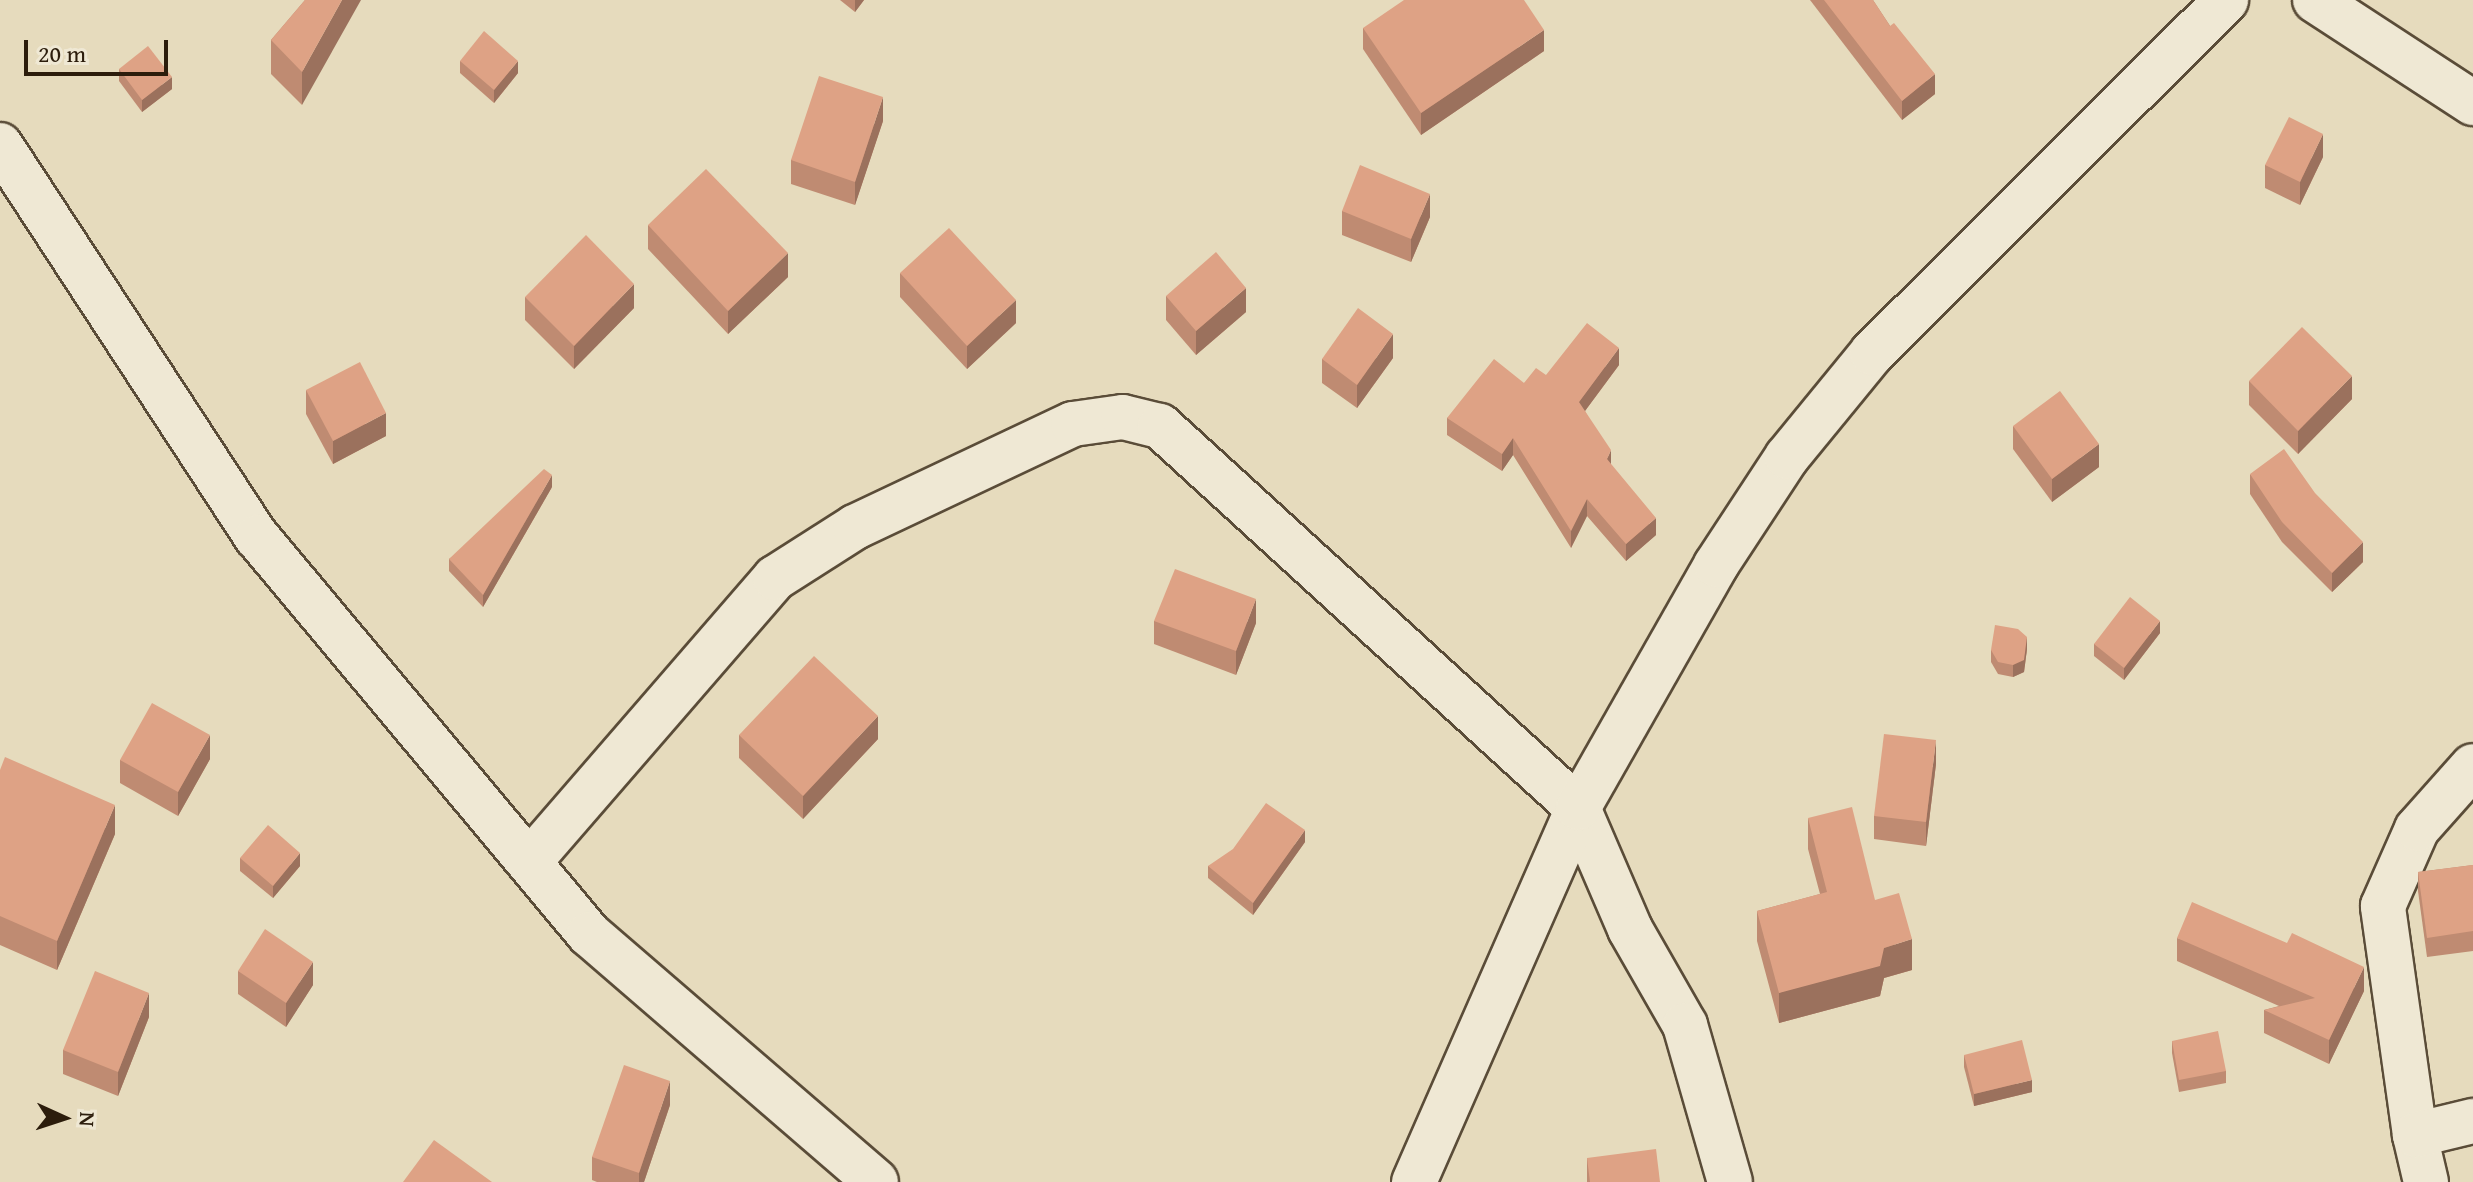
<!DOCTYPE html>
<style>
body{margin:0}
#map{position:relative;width:2473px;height:1182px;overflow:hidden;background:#e6dbbd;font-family:"Gentium Book Plus",serif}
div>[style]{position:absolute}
.roads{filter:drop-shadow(2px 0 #5a4c38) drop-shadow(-2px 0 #5a4c38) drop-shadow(0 2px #5a4c38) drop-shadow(0 -2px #5a4c38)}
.minor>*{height:44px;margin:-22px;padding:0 22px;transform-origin:22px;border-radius:22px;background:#efe8d4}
.tertiary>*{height:44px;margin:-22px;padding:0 22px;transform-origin:22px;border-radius:22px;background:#efe8d4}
.wall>*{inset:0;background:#bf8b72}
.shaded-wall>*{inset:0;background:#9b715d}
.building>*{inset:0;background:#dea285}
span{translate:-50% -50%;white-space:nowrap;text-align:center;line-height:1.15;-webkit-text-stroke:8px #efe8d4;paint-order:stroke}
.north{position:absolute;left:24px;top:1078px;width:80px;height:80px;-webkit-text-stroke:6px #efe8d4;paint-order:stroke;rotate:93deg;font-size:22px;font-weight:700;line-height:32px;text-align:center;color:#2c1d0c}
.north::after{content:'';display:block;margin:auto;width:28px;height:36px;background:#2c1d0c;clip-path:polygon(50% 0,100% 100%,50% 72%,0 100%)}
.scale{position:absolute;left:24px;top:40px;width:144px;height:36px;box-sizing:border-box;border:4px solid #2c1d0c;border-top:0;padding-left:10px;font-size:24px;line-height:28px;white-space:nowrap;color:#2c1d0c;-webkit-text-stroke:6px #efe8d4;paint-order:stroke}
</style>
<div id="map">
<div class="roads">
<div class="minor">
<i style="left:2315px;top:0;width:189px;rotate:33.1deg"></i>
<i style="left:529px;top:862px;width:376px;rotate:-49.1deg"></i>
<i style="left:775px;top:578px;width:95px;rotate:-32.5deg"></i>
<i style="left:855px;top:527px;width:241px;rotate:-25.3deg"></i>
<i style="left:1073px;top:424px;width:50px;rotate:-8deg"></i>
<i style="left:1123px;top:417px;width:38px;rotate:14deg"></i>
<i style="left:1160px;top:426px;width:566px;rotate:42.42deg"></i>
<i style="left:1578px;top:808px;width:132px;rotate:66.7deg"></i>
<i style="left:1630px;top:929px;width:111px;rotate:60.2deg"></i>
<i style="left:1685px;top:1025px;width:163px;rotate:74deg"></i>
<i style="left:2415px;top:1135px;width:231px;rotate:-98deg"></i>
<i style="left:2383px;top:906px;width:84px;rotate:-66.2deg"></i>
<i style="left:2417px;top:829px;width:84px;rotate:-48.4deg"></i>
<i style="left:1414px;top:1182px;width:408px;rotate:-66.3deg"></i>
<i style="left:1578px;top:808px;width:279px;rotate:-60.4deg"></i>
<i style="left:1716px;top:565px;width:129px;rotate:-56.7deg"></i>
<i style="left:1787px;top:457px;width:134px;rotate:-50.7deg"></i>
<i style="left:1872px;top:353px;width:500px;rotate:-44.9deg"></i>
<i style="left:2426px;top:1182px;width:48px;rotate:-103.2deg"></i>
<i style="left:2415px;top:1135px;width:60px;rotate:-13.6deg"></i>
</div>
<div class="tertiary">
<i style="left:0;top:145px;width:469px;rotate:56.8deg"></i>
<i style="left:257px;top:537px;width:518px;rotate:50.1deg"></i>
<i style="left:589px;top:934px;width:379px;rotate:40.8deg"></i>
</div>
</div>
<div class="wall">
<i style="clip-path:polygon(305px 0,302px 105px,271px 74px,271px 40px)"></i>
<i style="clip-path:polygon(840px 0,864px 0,855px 12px)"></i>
<i style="clip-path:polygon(1810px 0,1873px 0,1935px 94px,1902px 120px)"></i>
<i style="clip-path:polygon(1363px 28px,1544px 51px,1421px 135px,1363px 49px)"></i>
<i style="clip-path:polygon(460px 61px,518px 73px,494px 103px,460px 73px)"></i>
<i style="clip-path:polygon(119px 69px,172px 89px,142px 112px,119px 81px)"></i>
<i style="clip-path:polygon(883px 121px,855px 205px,791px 184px,791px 160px)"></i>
<i style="clip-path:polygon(2323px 157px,2300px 205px,2265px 188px,2265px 165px)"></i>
<i style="clip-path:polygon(1342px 211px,1430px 217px,1411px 262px,1342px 235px)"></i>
<i style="clip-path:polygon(648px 225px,788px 277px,728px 334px,648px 249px)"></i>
<i style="clip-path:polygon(900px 273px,1016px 323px,967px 369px,900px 297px)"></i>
<i style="clip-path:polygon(1166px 296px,1246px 312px,1196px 355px,1166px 320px)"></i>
<i style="clip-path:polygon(525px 297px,634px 308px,574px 369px,525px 320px)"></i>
<i style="clip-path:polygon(1393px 358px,1357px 408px,1322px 383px,1322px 359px)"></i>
<i style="clip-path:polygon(1619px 365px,1585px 411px,1611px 465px,1656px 535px,1626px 561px,1587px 516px,1571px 548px,1513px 455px,1502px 471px,1447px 435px,1447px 418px,1524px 383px,1546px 375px)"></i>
<i style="clip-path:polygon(2249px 381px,2352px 399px,2298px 454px,2249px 405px)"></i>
<i style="clip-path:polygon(306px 390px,386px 436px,333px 464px,306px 414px)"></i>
<i style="clip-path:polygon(2013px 426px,2099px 467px,2052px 502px,2013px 449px)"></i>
<i style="clip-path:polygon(2250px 474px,2363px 562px,2332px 592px,2282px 542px,2250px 494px)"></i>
<i style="clip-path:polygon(552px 487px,483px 607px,449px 571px,449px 559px)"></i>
<i style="clip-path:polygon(1154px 621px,1256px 623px,1236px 675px,1154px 644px)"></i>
<i style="clip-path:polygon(2160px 633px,2124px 680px,2094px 656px,2094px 644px)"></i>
<i style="clip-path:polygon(2027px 649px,2024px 672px,2013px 677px,1998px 674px,1991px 662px,1991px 650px)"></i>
<i style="clip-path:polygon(739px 735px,878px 739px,803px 819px,739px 758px)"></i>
<i style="clip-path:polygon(210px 759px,178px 816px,120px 783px,120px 760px)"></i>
<i style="clip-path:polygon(1936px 764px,1926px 846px,1874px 839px,1874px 816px)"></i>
<i style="clip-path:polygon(0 770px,115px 834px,57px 970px,0 945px)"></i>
<i style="clip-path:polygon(1808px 818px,1912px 970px,1884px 978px,1880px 996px,1779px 1023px,1757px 941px,1757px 911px,1820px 894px,1808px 849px)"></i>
<i style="clip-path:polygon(1305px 842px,1253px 915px,1208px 878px,1208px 866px)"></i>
<i style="clip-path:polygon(240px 858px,300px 866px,273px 898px,240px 871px)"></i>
<i style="clip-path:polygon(2473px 865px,2473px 951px,2427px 957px,2418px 891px,2418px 872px)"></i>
<i style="clip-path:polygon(2177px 938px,2364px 991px,2329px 1064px,2264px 1033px,2264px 1010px,2279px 1006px,2177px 961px)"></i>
<i style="clip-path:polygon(238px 971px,313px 985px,286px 1027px,238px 994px)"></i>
<i style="clip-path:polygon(149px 1017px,118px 1096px,63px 1074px,63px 1050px)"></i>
<i style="clip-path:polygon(2172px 1041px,2226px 1071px,2226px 1083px,2179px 1092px,2172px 1053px)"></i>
<i style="clip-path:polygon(1964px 1055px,2032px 1092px,1974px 1106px,1964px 1067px)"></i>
<i style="clip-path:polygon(670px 1105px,644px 1182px,597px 1182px,592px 1180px,592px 1157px)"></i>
<i style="clip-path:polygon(1587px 1158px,1660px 1182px,1587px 1182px)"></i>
</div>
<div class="shaded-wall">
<i style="clip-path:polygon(342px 0,361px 0,302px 105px,302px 72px)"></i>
<i style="clip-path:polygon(855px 0,864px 0,855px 12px)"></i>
<i style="clip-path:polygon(1544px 30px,1544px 51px,1421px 135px,1421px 113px)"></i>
<i style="clip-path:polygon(518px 61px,518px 73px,494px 103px,494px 90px)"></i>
<i style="clip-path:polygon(1935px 74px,1935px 94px,1902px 120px,1902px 101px)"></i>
<i style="clip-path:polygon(172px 77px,172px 89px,142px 112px,142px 100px)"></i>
<i style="clip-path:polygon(883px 97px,883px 121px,855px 205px,855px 182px)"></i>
<i style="clip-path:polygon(2323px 134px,2323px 157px,2300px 205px,2300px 182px)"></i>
<i style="clip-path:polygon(1430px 194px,1430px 217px,1411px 262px,1411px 239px)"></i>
<i style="clip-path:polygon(788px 253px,788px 277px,728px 334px,728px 311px)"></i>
<i style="clip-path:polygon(634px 284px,634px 308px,574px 369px,574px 346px)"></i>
<i style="clip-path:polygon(1246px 288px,1246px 312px,1196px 355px,1196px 331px)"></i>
<i style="clip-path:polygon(1016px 300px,1016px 323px,967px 369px,967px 346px)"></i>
<i style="clip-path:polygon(1393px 334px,1393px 358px,1357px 408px,1357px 385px)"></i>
<i style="clip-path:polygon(1619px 348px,1619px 365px,1579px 419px,1579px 402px)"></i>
<i style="clip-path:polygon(2352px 376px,2352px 399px,2298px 454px,2298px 431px)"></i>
<i style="clip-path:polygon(386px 413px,386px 436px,333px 464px,333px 441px)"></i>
<i style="clip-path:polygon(1513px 438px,1513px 455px,1502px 471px,1502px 454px)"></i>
<i style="clip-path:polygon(2099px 444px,2099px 467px,2052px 502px,2052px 479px)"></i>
<i style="clip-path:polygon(1611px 450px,1611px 467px,1607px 459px)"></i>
<i style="clip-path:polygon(552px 475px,552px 487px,483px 607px,483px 595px)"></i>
<i style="clip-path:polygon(1587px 499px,1587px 516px,1571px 548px,1571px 531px)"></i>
<i style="clip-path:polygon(1656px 518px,1656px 535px,1626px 561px,1626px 544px)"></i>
<i style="clip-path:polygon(2363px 542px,2363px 562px,2332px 592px,2332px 573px)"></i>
<i style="clip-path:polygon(1256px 599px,1256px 623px,1236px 675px,1236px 651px)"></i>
<i style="clip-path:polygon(2160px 621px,2160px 633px,2124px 680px,2124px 668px)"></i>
<i style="clip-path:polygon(2027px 637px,2027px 649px,2024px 672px,2013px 677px,2013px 665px)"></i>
<i style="clip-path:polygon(878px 716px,878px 739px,803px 819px,803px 796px)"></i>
<i style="clip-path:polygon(210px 735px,210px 759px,178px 816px,178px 792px)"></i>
<i style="clip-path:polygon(1936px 740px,1936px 764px,1926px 846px,1926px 822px)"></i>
<i style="clip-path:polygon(115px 805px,115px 834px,57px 970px,57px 941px)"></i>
<i style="clip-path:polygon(1305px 830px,1305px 842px,1253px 915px,1253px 903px)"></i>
<i style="clip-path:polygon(300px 853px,300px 866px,273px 898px,273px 886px)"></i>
<i style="clip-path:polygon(1912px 939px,1912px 970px,1884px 978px,1880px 996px,1779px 1023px,1779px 993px,1884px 948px)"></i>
<i style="clip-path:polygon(313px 962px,313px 985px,286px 1027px,286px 1003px)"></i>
<i style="clip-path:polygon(2364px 967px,2364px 991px,2329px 1064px,2329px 1040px)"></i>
<i style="clip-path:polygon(149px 993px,149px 1017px,118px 1096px,118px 1072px)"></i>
<i style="clip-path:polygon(2032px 1080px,2032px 1092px,1974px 1106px,1974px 1094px)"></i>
<i style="clip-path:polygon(670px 1081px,670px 1105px,644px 1182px,639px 1182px,639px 1173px)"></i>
</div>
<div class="building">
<i style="clip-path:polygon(305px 0,342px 0,302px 72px,271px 40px)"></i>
<i style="clip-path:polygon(1404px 0,1524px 0,1544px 30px,1421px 113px,1363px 28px)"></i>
<i style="clip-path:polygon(1824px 0,1873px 0,1890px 26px,1894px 23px,1935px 74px,1902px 101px)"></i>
<i style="clip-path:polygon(484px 31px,518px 61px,494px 90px,460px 61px)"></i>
<i style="clip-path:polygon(148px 46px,172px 77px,142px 100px,119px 69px)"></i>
<i style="clip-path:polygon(819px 76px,883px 97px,855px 182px,791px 160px)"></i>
<i style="clip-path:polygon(2289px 117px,2323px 134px,2300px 182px,2265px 165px)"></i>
<i style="clip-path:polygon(1360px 165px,1430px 194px,1411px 239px,1342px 211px)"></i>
<i style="clip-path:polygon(706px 169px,788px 253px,728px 311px,648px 225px)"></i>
<i style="clip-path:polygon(949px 228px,1016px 300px,967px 346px,900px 273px)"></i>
<i style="clip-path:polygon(586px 235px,634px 284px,574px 346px,525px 297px)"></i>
<i style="clip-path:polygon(1216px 252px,1246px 288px,1196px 331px,1166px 296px)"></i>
<i style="clip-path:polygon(1358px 308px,1393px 334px,1357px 385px,1322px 359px)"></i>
<i style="clip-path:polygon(1587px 323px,1619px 348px,1579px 402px,1611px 450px,1607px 459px,1656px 518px,1626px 544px,1587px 499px,1571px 531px,1513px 438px,1502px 454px,1447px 418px,1494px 359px,1524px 383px,1536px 368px,1546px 375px)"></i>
<i style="clip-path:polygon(2302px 327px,2352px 376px,2298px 431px,2249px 381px)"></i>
<i style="clip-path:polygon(360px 362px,386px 413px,333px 441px,306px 390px)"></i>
<i style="clip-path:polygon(2060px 391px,2099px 444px,2052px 479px,2013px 426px)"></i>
<i style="clip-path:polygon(2284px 449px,2315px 493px,2363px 542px,2332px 573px,2282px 522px,2250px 474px)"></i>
<i style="clip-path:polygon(544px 469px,552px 475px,483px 595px,449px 559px)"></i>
<i style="clip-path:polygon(1175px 569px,1256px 599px,1236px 651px,1154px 621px)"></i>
<i style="clip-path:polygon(2130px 597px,2160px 621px,2124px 668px,2094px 644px)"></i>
<i style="clip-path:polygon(1995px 625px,2018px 629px,2027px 637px,2024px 660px,2013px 665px,1998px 662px,1991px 650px)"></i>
<i style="clip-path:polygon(814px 656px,878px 716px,803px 796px,739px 735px)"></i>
<i style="clip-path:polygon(152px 703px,210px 735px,178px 792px,120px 760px)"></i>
<i style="clip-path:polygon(1884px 734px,1936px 740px,1926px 822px,1874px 816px)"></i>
<i style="clip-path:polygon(5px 757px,115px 805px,57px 941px,0 916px,0 770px)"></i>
<i style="clip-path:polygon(1266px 803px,1305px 830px,1253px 903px,1208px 866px,1233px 849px)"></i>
<i style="clip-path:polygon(1852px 807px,1875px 900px,1899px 893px,1912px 939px,1884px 948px,1880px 966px,1779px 993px,1757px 911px,1827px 892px,1808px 818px)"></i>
<i style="clip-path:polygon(268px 825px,300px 853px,273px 886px,240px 858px)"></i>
<i style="clip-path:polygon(2473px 865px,2473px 931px,2427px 938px,2418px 872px)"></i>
<i style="clip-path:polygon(2192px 902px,2287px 943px,2292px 933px,2364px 967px,2329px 1040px,2264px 1010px,2315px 998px,2177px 938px)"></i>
<i style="clip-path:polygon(265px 929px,313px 962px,286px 1003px,238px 971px)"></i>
<i style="clip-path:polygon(95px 971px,149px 993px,118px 1072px,63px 1050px)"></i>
<i style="clip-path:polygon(2218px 1031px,2226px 1071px,2179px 1080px,2172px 1041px)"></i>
<i style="clip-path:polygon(2022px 1040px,2032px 1080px,1974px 1094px,1964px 1055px)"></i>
<i style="clip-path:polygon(624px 1065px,670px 1081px,639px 1173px,592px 1157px)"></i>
<i style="clip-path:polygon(434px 1140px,492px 1182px,403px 1182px)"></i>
<i style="clip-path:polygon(1656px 1149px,1660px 1182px,1590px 1182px,1587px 1158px)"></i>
</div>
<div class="north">N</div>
<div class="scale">20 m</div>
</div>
